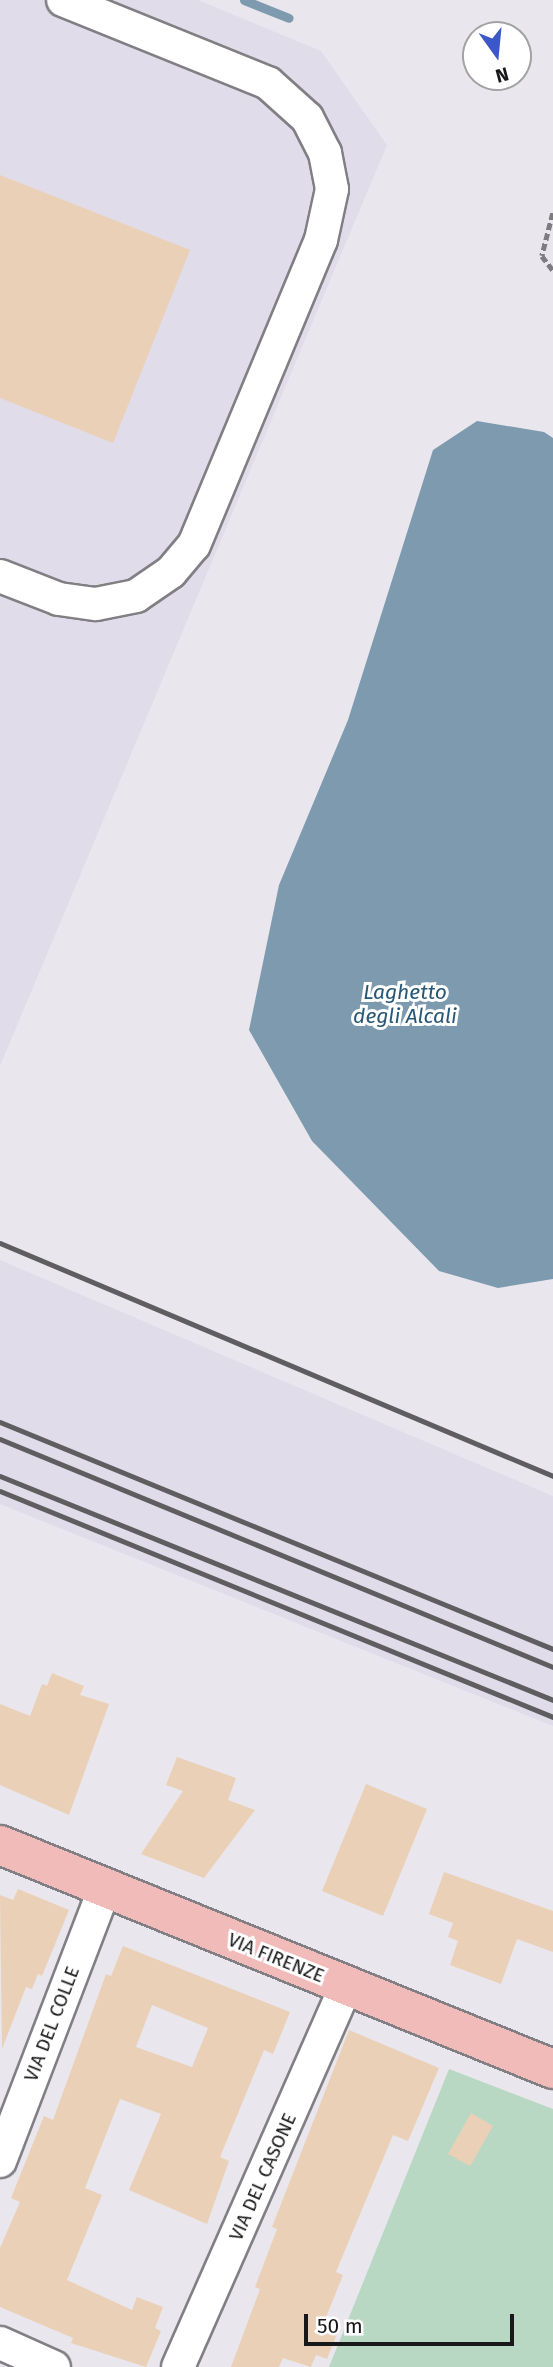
<!DOCTYPE html>
<style>
body{margin:0}
#map{position:relative;width:553px;height:2367px;overflow:hidden;background:#e9e7ed;font-family:"Fira Sans",sans-serif}
div>[style]{position:absolute}
.built>*{inset:0;background:#e0dce9}
.green>*{inset:0;background:#b9d8c3}
.water>*{inset:0;background:#7e9aaf}
.stream>*{height:9px;margin:-4.5px;padding:0 4.5px;transform-origin:4.5px;border-radius:4.5px;background:#7e9aaf}
.building>*{inset:0;background:#ead0b7}
.path>*{height:4.5px;margin-top:-2.25px;transform-origin:0;background:repeating-linear-gradient(90deg,#7d7c80 0 7px,transparent 0 10.5px)}
.roads{filter:drop-shadow(2px 0 #817f84) drop-shadow(-2px 0 #817f84) drop-shadow(0 2px #817f84) drop-shadow(0 -2px #817f84)}
.minor>*{height:32px;margin:-16px;padding:0 16px;transform-origin:16px;border-radius:16px;background:#fff}
.major>*{height:38px;margin:-19px;padding:0 19px;transform-origin:19px;border-radius:19px;background:#f1bbb9}
.rail>*{height:5px;margin:-2.5px;padding:0 2.5px;transform-origin:2.5px;border-radius:2.5px;background:#5e5d60}
span{translate:-50% -50%;white-space:nowrap;text-align:center;line-height:1.15;-webkit-text-stroke:6px #fff;paint-order:stroke}
.street-label{font-size:19px;color:#181719}
.water-label{font-size:21px;color:#265776;font-style:italic}
.north{position:absolute;left:462px;top:21px;width:70px;height:70px;box-sizing:border-box;background:#fff;border:2px solid #a3a2a3;border-radius:50%;rotate:165deg;font-size:19px;font-weight:700;line-height:28px;text-align:center;color:#181719}
.north::after{content:'';display:block;margin:auto;width:24px;height:32px;background:#3b57c9;clip-path:polygon(50% 0,100% 100%,50% 72%,0 100%)}
.scale{position:absolute;left:304px;top:2314px;width:210px;height:32px;box-sizing:border-box;border:4px solid #181719;border-top:0;padding-left:9px;font-size:21px;line-height:24px;white-space:nowrap;color:#181719;-webkit-text-stroke:5px #fff;paint-order:stroke}
</style>
<div id="map">
<div class="built">
<i style="clip-path:polygon(0 0,198px 0,321px 51px,387px 145px,0 1066px)"></i>
<i style="clip-path:polygon(0 1260px,553px 1496px,553px 1726px,0 1504px)"></i>
</div>
<div class="green">
<i style="clip-path:polygon(449px 2069px,553px 2109px,553px 2367px,329px 2367px)"></i>
</div>
<div class="water">
<i style="clip-path:polygon(477px 421px,544px 432px,553px 438px,553px 1279px,498px 1288px,439px 1271px,312px 1141px,249px 1030px,279px 885px,348px 720px,433px 450px)"></i>
</div>
<div class="stream">
<i style="left:244px;top:0;width:48px;rotate:21.8deg"></i>
</div>
<div class="building">
<i style="clip-path:polygon(0 175px,190px 250px,113px 443px,0 398px)"></i>
<i style="clip-path:polygon(52px 1673px,84px 1686px,80px 1695px,109px 1704px,69px 1815px,0 1785px,0 1704px,30px 1716px,42px 1684px,47px 1686px)"></i>
<i style="clip-path:polygon(177px 1757px,236px 1778px,228px 1800px,255px 1810px,204px 1878px,141px 1854px,183px 1791px,166px 1785px)"></i>
<i style="clip-path:polygon(366px 1784px,427px 1809px,383px 1916px,322px 1891px)"></i>
<i style="clip-path:polygon(444px 1872px,553px 1911px,553px 1952px,517px 1939px,501px 1984px,450px 1965px,458px 1941px,448px 1937px,453px 1923px,429px 1914px)"></i>
<i style="clip-path:polygon(18px 1889px,69px 1910px,42px 1976px,38px 1974px,32px 1989px,26px 1987px,2px 2049px,0 1895px,13px 1900px)"></i>
<i style="clip-path:polygon(evenodd,123px 1946px,290px 2012px,273px 2054px,264px 2050px,220px 2157px,229px 2161px,207px 2224px,129px 2190px,161px 2114px,120px 2099px,85px 2188px,102px 2195px,67px 2280px,132px 2310px,137px 2297px,163px 2307px,155px 2328px,161px 2331px,146px 2367px,71px 2343px,73px 2338px,0 2307px,0 2248px,20px 2202px,11px 2198px,44px 2116px,53px 2120px,106px 1974px,111px 1976px,123px 1946px,152px 2005px,208px 2028px,192px 2067px,136px 2047px,152px 2005px)"></i>
<i style="clip-path:polygon(349px 2030px,439px 2068px,408px 2141px,393px 2135px,336px 2272px,343px 2275px,323px 2325px,338px 2331px,327px 2359px,316px 2355px,311px 2367px,283px 2358px,279px 2367px,231px 2367px,260px 2289px,255px 2287px,277px 2229px,272px 2227px)"></i>
<i style="clip-path:polygon(471px 2113px,493px 2126px,470px 2166px,448px 2154px)"></i>
</div>
<div class="path">
<i style="left:553px;top:213px;width:44px;rotate:104.3deg"></i>
<i style="left:542px;top:256px;width:18px;rotate:52deg"></i>
</div>
<div class="roads">
<div class="minor">
<i style="left:0;top:576px;width:63px;rotate:21.3deg"></i>
<i style="left:59px;top:599px;width:37px;rotate:8deg"></i>
<i style="left:96px;top:604px;width:41px;rotate:-11.3deg"></i>
<i style="left:136px;top:596px;width:42px;rotate:-34.4deg"></i>
<i style="left:171px;top:572px;width:35px;rotate:-50deg"></i>
<i style="left:194px;top:545px;width:330px;rotate:-67.4deg"></i>
<i style="left:321px;top:240px;width:52px;rotate:-77.8deg"></i>
<i style="left:332px;top:189px;width:37px;rotate:-101deg"></i>
<i style="left:325px;top:153px;width:39px;rotate:-117deg"></i>
<i style="left:307px;top:118px;width:52px;rotate:-138.1deg"></i>
<i style="left:268px;top:83px;width:221px;rotate:-158deg"></i>
<i style="left:0;top:2161px;width:293px;rotate:-69deg"></i>
<i style="left:0;top:2343px;width:59px;rotate:24deg"></i>
<i style="left:178px;top:2367px;width:416px;rotate:-66.2deg"></i>
</div>
<div class="major">
<i style="left:0;top:1845px;width:597px;rotate:22.05deg"></i>
</div>
</div>
<div class="rail">
<i style="left:0;top:1243px;width:600px;rotate:22.85deg"></i>
<i style="left:0;top:1422px;width:598px;rotate:22.32deg"></i>
<i style="left:0;top:1439px;width:598px;rotate:22.41deg"></i>
<i style="left:0;top:1476px;width:597px;rotate:22.05deg"></i>
<i style="left:0;top:1491px;width:597px;rotate:22.23deg"></i>
</div>
<div class="street-label">
<span style="left:276px;top:1958px;rotate:22deg">VIA FIRENZE</span>
<span style="left:52px;top:2024px;rotate:-69deg">VIA DEL COLLE</span>
<span style="left:263px;top:2177px;rotate:-66deg">VIA DEL CASONE</span>
</div>
<div class="water-label">
<span style="left:405px;top:1004px">Laghetto<br>degli Alcali</span>
</div>
<div class="north">N</div>
<div class="scale">50 m</div>
</div>
